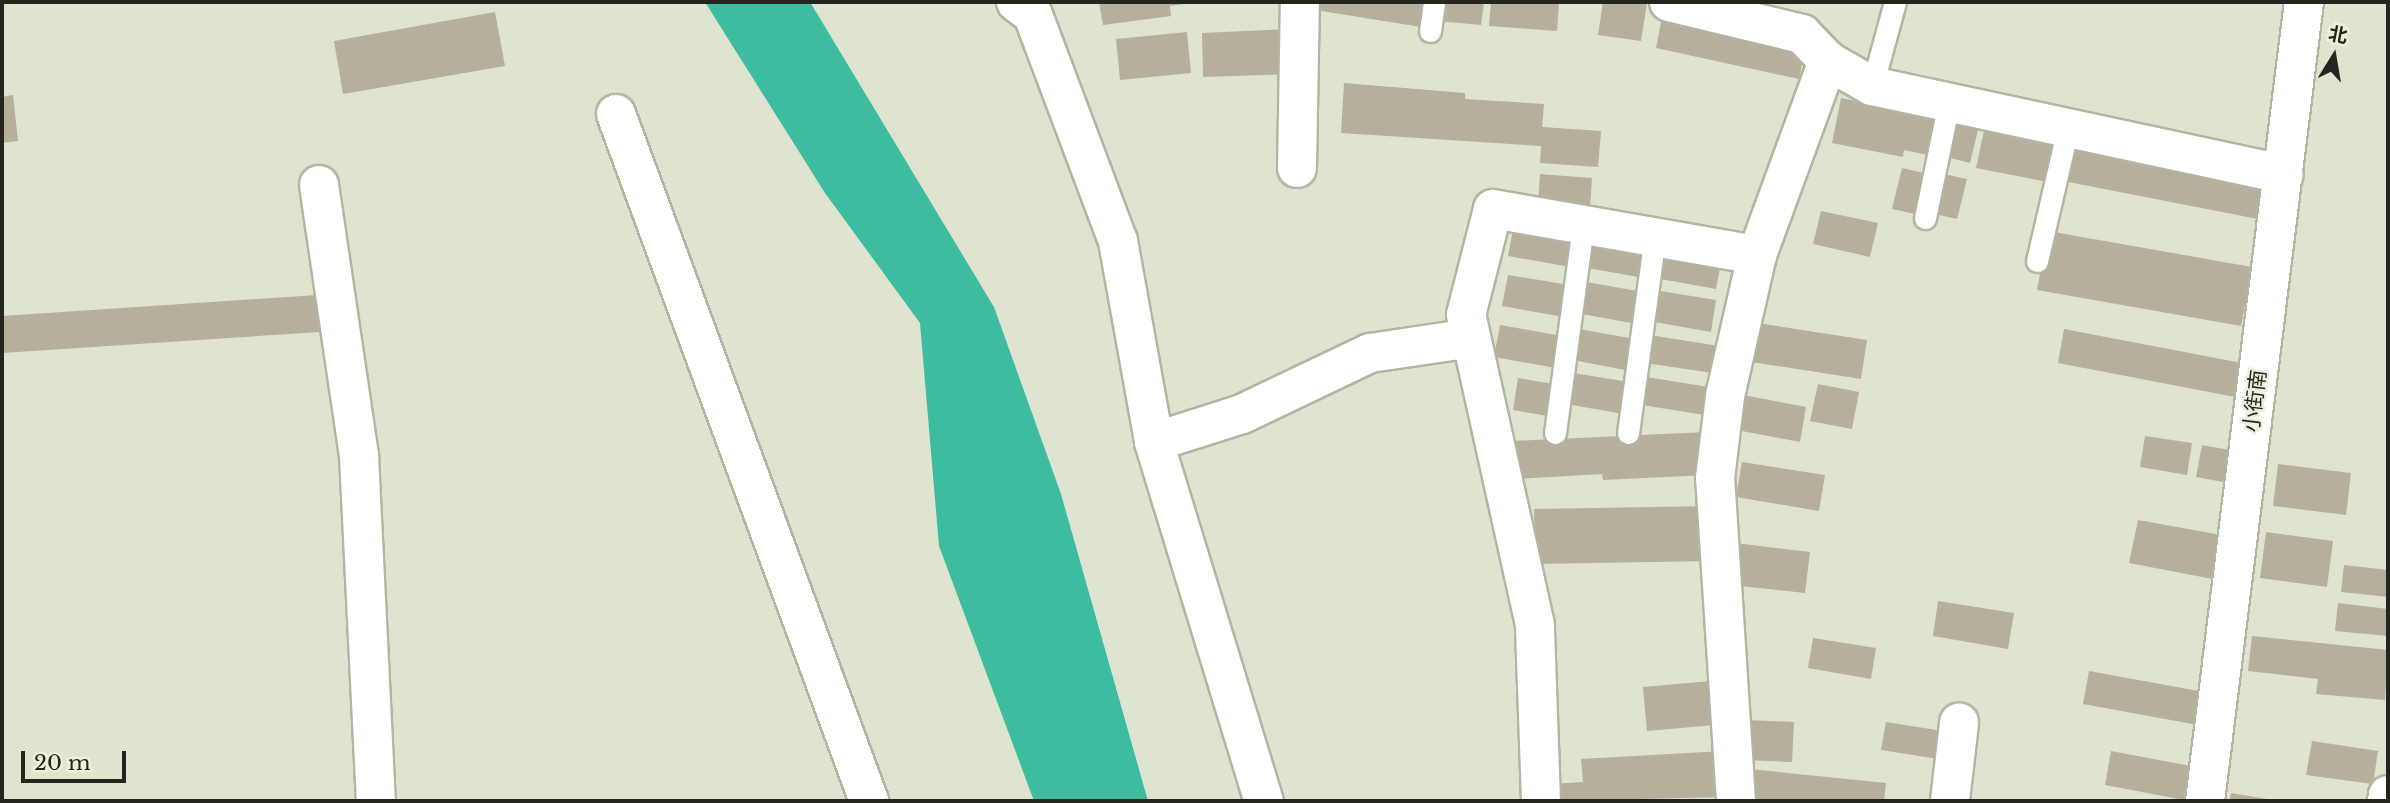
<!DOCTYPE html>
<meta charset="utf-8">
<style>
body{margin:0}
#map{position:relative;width:2390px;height:803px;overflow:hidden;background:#dfe4d0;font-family:"Libre Baskerville","Noto Sans SC",serif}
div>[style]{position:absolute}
.water>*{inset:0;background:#3ebc9f}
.building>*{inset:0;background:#b6af9c}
.roads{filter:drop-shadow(2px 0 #b1b5a2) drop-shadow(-2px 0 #b1b5a2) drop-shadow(0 2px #b1b5a2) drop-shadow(0 -2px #b1b5a2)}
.lane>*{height:21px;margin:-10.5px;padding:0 10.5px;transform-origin:10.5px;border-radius:10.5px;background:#fff}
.street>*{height:38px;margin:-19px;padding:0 19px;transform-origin:19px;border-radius:19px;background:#fff}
span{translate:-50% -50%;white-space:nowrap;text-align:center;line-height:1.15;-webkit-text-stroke:5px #ecf1dd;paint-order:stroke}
.street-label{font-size:21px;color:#24261e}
.frame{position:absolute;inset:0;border:4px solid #24261e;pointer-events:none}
.north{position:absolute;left:2299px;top:21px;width:70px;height:70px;-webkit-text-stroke:5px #ecf1dd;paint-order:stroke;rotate:11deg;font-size:19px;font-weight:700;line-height:28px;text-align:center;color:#24261e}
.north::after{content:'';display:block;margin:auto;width:24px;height:32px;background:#24261e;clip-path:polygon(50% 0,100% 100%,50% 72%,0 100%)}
.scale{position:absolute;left:21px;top:751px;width:105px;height:32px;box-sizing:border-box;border:4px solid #24261e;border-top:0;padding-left:9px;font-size:21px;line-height:24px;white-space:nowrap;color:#24261e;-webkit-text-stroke:5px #ecf1dd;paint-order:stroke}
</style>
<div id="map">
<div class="water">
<i style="clip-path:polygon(705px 2px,810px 2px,994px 307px,1061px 494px,1148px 801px,1034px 801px,939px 546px,920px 323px,825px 193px)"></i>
</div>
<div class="building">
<i style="clip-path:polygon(1099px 2px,1191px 2px,1191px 3px,1170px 6px,1171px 16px,1103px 25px)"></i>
<i style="clip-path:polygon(1310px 2px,1425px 2px,1421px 27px,1309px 9px)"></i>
<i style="clip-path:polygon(1440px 2px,1484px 2px,1481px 25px,1438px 21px)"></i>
<i style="clip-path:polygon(1491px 2px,1559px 2px,1557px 31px,1489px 26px)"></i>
<i style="clip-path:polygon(1603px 2px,1647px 3px,1641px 41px,1598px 35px)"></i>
<i style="clip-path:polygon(495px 12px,505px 66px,343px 94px,334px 41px)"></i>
<i style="clip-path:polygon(1663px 12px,1806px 43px,1799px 79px,1656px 48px)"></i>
<i style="clip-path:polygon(1289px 29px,1291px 74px,1203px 77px,1202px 33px)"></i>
<i style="clip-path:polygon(1187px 32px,1191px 73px,1120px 80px,1116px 39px)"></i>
<i style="clip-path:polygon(1344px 83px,1465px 93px,1465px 99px,1544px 104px,1542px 127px,1601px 131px,1598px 167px,1540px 163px,1541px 146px,1341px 133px)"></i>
<i style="clip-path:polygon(13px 95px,18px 141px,2px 143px,2px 97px)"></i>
<i style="clip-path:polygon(1841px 98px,1940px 118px,1933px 156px,1904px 150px,1903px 157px,1832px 143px)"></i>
<i style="clip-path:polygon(1952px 116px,1980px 122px,1970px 163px,1942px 156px)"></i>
<i style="clip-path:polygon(1986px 121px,2057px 136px,2048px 182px,1976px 168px)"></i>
<i style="clip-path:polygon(2071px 140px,2271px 179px,2263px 220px,2063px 181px)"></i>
<i style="clip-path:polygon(1902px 168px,1929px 174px,1920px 215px,1892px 209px)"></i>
<i style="clip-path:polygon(1939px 173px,1967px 179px,1957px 219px,1930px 213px)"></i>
<i style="clip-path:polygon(1540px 174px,1592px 178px,1590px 208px,1538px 204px)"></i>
<i style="clip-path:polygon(1821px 211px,1878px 223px,1870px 257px,1813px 244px)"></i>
<i style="clip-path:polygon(1514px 224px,1575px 236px,1570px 267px,1508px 256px)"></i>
<i style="clip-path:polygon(2048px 231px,2252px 267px,2241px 326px,2037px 290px)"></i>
<i style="clip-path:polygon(1588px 235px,1650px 246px,1644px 278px,1582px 267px)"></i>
<i style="clip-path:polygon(1660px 246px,1722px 257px,1716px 289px,1655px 278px)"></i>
<i style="clip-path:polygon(1508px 275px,1569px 285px,1564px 317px,1502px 306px)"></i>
<i style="clip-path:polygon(1581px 281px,1643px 292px,1637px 324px,1576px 313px)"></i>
<i style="clip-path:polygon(1654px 290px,1716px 300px,1711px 332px,1649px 321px)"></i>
<i style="clip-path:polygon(332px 294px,335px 331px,2px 353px,2px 316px)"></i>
<i style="clip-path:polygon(1751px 322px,1867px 340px,1861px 379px,1745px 361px)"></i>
<i style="clip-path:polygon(1500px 325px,1562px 336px,1556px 368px,1494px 357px)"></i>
<i style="clip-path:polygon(1573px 328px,1635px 339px,1630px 371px,1568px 359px)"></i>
<i style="clip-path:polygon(2064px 329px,2242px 363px,2235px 397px,2058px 363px)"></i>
<i style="clip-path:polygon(1650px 335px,1725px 347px,1720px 374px,1645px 363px)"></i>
<i style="clip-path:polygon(1567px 372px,1629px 382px,1623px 414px,1561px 403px)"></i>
<i style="clip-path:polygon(1640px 376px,1715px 388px,1711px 416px,1636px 404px)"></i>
<i style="clip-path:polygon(1518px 378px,1553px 384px,1548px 416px,1513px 410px)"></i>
<i style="clip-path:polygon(1818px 384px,1859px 392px,1852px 429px,1810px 421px)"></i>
<i style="clip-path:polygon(1738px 394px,1806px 407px,1800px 442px,1731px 429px)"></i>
<i style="clip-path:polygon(1706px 432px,1708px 475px,1603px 480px,1602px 474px,1514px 479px,1512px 441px)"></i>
<i style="clip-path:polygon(2145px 436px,2192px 443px,2187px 475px,2140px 467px)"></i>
<i style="clip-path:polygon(2202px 445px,2235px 451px,2229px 483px,2196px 477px)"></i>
<i style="clip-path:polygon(1742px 462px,1825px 475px,1819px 511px,1736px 497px)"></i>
<i style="clip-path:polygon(2278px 464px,2351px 473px,2346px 515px,2273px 506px)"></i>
<i style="clip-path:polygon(1711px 506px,1713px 561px,1535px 564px,1534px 509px)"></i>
<i style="clip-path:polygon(2138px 520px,2227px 536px,2218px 580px,2129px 563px)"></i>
<i style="clip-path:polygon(2266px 532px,2333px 541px,2327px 587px,2260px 578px)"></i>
<i style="clip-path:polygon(1735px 543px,1810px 552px,1805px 593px,1730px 585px)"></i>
<i style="clip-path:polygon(2344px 565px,2388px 570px,2388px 597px,2341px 592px)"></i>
<i style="clip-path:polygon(1938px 601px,2014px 613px,2008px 649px,1933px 636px)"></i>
<i style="clip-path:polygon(2338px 603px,2388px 609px,2388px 636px,2335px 631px)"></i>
<i style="clip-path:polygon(2252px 636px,2388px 650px,2385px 700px,2316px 694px,2318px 679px,2248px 671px)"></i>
<i style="clip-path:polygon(1813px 638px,1876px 648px,1871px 679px,1808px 668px)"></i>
<i style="clip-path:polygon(2089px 671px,2204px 692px,2198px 725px,2083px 704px)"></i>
<i style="clip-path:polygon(1722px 680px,1726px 724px,1647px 731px,1643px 687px)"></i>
<i style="clip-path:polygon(1746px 720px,1794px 722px,1792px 762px,1745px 760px)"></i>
<i style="clip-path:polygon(1886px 722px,1949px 732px,1945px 760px,1881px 750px)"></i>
<i style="clip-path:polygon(2312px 741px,2378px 751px,2373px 784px,2306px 775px)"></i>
<i style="clip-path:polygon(1723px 751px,1726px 797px,1553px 801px,1552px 784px,1583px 782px,1581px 759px)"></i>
<i style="clip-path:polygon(2111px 751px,2191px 766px,2184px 800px,2105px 785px)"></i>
<i style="clip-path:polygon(1750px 769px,1886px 783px,1884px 801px,1747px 801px)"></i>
<i style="clip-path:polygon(2231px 793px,2274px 800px,2274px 801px,2229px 801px)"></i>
</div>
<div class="roads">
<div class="lane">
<i style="left:1430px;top:31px;width:29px;rotate:-82deg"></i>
<i style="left:1872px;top:86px;width:87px;rotate:-74.7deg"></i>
<i style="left:1925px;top:218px;width:118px;rotate:-78.3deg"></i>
<i style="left:2037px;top:261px;width:137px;rotate:-76.9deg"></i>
<i style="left:1555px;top:433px;width:210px;rotate:-82.3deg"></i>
<i style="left:1628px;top:433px;width:198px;rotate:-82.2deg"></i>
</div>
<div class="street">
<i style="left:1016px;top:2px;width:21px;rotate:37deg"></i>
<i style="left:1033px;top:15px;width:241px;rotate:69.4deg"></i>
<i style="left:1118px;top:241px;width:204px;rotate:79.8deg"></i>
<i style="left:1154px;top:442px;width:375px;rotate:73deg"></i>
<i style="left:1669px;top:2px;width:137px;rotate:13.5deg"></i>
<i style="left:1802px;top:34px;width:37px;rotate:46deg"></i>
<i style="left:1828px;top:61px;width:51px;rotate:29.6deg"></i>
<i style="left:1872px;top:86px;width:421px;rotate:12.1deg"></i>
<i style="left:616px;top:114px;width:732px;rotate:69.78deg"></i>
<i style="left:1297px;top:168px;width:166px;rotate:-89deg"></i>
<i style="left:319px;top:185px;width:274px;rotate:81.6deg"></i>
<i style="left:359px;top:456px;width:345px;rotate:87.2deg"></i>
<i style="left:1154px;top:442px;width:92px;rotate:-17.7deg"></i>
<i style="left:1242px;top:414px;width:142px;rotate:-25.5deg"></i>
<i style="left:1370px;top:353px;width:102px;rotate:-8.4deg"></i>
<i style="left:1541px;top:801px;width:176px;rotate:-92deg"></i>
<i style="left:1535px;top:625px;width:318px;rotate:-102.5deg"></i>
<i style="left:1466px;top:315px;width:109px;rotate:-75.7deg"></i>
<i style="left:1493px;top:209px;width:268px;rotate:9.9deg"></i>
<i style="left:1757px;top:255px;width:207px;rotate:-69.9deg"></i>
<i style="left:1736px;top:801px;width:324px;rotate:-93.7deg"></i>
<i style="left:1715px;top:478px;width:83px;rotate:-83deg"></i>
<i style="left:1725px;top:396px;width:145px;rotate:-77.2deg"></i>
<i style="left:1950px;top:801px;width:79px;rotate:-83.4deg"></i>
<i style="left:2205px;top:801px;width:805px;rotate:-82.94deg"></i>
<i style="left:2387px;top:801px;width:6px;rotate:-81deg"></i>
</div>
</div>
<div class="street-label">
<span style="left:2255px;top:401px;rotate:-83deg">小街南</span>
</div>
<div class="frame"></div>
<div class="north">北</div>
<div class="scale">20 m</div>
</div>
